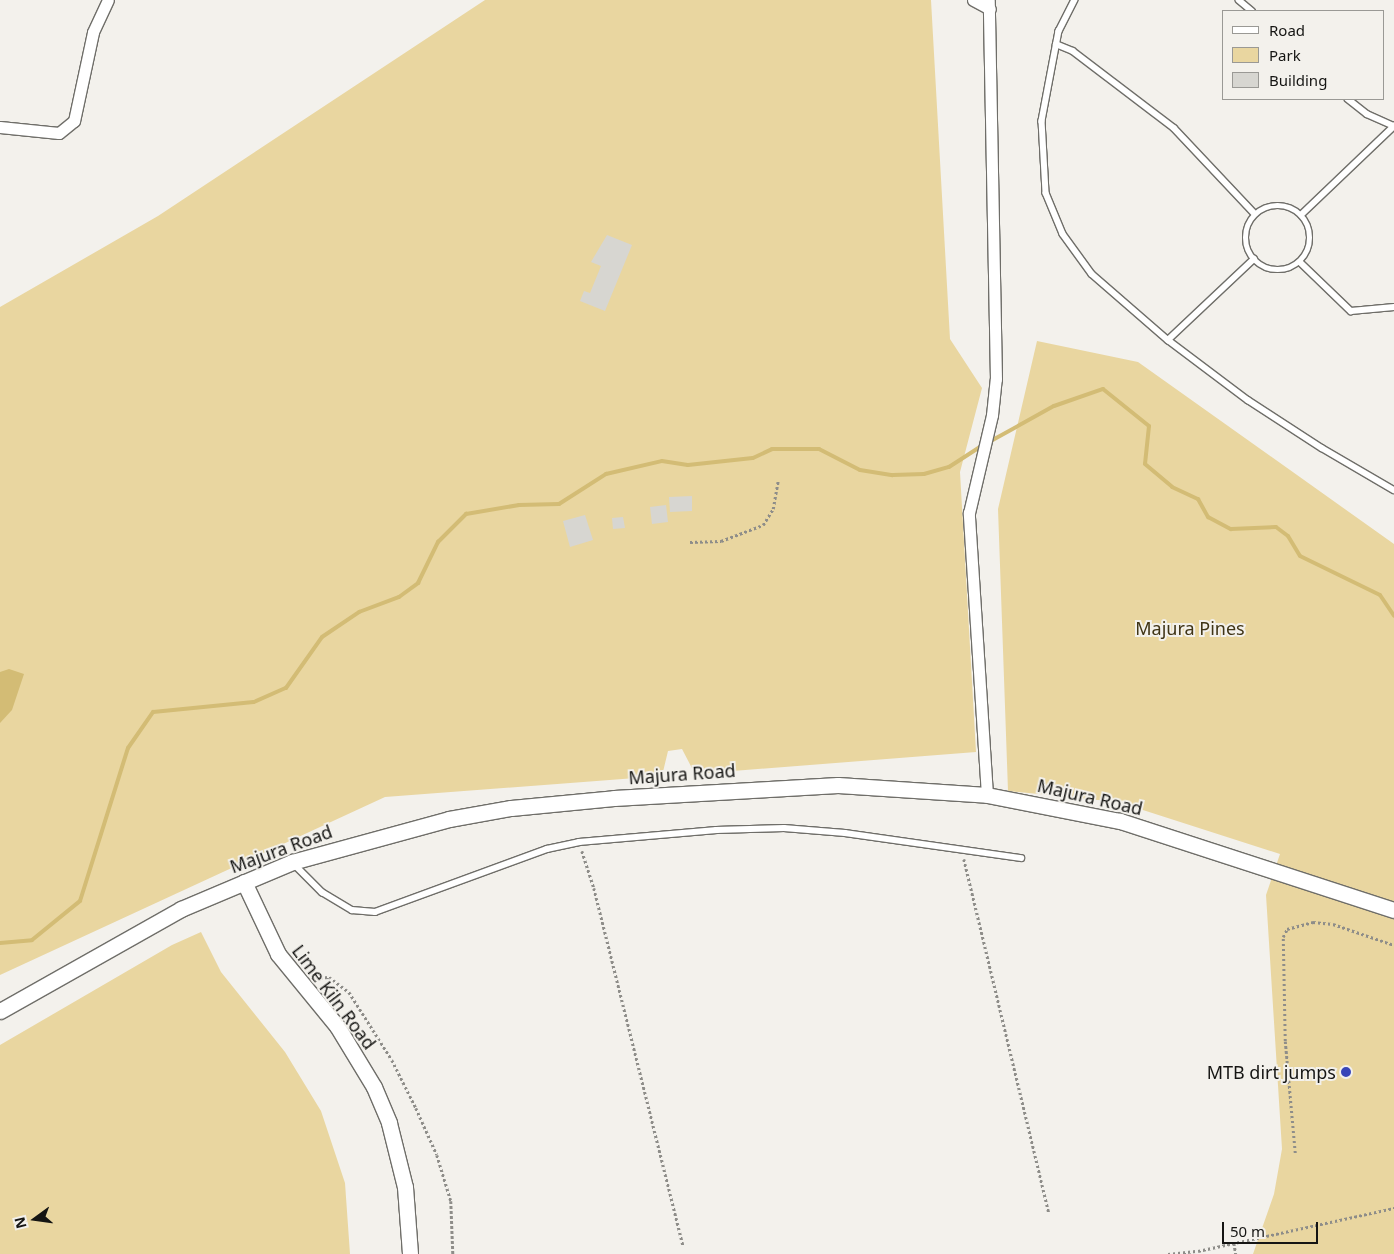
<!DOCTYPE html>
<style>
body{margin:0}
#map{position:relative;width:1394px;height:1254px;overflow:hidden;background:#f3f1ec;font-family:"Noto Sans",sans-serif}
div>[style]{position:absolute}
.green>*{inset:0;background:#e9d6a0}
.water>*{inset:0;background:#d3bc75}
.stream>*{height:4px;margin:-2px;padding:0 2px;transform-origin:2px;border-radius:2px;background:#d3bc75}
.building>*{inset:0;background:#d7d6d1}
.path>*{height:2.5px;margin-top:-1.25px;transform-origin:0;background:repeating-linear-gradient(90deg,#8e8d89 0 2.5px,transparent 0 5px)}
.roads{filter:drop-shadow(1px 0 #6f6e69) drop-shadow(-1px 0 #6f6e69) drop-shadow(0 1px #6f6e69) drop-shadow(0 -1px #6f6e69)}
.lane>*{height:5.5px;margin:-2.75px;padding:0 2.75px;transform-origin:2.75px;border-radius:2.75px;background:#fff}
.lane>.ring{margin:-2.75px;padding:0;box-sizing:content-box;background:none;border:5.5px solid #fff;border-radius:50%}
.street>*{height:11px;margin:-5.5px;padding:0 5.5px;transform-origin:5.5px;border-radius:5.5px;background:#fff}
.secondary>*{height:15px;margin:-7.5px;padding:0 7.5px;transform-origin:7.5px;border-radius:7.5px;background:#fff}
.dots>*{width:14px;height:14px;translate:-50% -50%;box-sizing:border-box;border:2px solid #f3f1ec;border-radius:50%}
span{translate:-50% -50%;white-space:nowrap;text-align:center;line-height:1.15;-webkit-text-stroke:4px #f3f1ec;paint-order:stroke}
.park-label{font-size:18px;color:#403516}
.street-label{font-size:18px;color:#151513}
.poi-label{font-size:18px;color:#151513}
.right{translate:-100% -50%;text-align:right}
.legend{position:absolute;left:1222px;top:10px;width:162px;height:90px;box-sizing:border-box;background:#f3f1ec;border:1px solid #9a9995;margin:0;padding:6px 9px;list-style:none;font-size:15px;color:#151513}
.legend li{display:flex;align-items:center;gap:10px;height:25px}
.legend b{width:25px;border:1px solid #9a9995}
.north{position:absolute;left:10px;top:1194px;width:50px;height:50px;-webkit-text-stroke:4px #f3f1ec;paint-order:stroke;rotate:256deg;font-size:14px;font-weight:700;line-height:20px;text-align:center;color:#151513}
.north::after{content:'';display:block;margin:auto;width:18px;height:22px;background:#151513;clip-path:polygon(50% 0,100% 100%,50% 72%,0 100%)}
.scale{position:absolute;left:1222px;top:1222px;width:96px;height:22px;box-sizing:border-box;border:2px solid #151513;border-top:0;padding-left:6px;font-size:15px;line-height:18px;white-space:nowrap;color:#151513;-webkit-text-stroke:4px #f3f1ec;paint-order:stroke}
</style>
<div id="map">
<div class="green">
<i style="clip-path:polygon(485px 0,931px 0,950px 339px,982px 388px,960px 472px,976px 752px,695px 774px,682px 749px,668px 751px,662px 776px,385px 797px,0 975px,0 307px,158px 216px)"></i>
<i style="clip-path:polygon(1037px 341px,1138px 362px,1394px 544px,1394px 1254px,1253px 1254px,1274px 1194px,1282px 1149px,1266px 895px,1280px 854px,1118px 802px,1008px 791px,998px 509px)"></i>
<i style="clip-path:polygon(201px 932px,221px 972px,285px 1052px,321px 1111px,345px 1183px,350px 1254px,0 1254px,0 1045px,172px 945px)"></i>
</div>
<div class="water">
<i style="clip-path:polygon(9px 669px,24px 674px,12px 710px,0 723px,0 672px)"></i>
</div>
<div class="stream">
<i style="left:989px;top:442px;width:74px;rotate:-29deg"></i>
<i style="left:1054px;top:406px;width:52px;rotate:-19.1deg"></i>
<i style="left:1103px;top:389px;width:59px;rotate:38.8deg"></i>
<i style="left:1149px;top:426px;width:38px;rotate:96deg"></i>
<i style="left:1145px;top:464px;width:35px;rotate:40deg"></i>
<i style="left:1172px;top:487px;width:29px;rotate:25deg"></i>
<i style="left:1198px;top:499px;width:21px;rotate:61deg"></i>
<i style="left:1208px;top:517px;width:26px;rotate:28deg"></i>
<i style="left:1231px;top:529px;width:45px;rotate:-2.5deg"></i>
<i style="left:1276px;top:527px;width:15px;rotate:37deg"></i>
<i style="left:1288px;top:536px;width:23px;rotate:59deg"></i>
<i style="left:1300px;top:556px;width:89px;rotate:26deg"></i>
<i style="left:1380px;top:595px;width:25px;rotate:56deg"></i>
<i style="left:0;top:943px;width:32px;rotate:-5deg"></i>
<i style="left:32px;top:940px;width:62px;rotate:-39.1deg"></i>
<i style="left:80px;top:901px;width:160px;rotate:-72.6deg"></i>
<i style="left:128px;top:748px;width:44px;rotate:-55.2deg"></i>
<i style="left:153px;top:712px;width:101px;rotate:-5.7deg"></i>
<i style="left:254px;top:702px;width:35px;rotate:-24deg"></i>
<i style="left:286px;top:688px;width:62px;rotate:-54.8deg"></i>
<i style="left:322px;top:637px;width:45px;rotate:-34deg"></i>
<i style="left:359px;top:612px;width:43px;rotate:-20.6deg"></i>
<i style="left:399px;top:597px;width:24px;rotate:-36deg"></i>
<i style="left:418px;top:583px;width:46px;rotate:-64deg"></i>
<i style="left:438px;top:542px;width:40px;rotate:-45deg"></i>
<i style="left:466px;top:514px;width:54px;rotate:-9.6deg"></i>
<i style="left:519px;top:505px;width:40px;rotate:-1.4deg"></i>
<i style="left:559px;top:504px;width:56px;rotate:-32.6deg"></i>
<i style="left:606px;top:474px;width:57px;rotate:-13.1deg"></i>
<i style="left:662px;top:461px;width:26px;rotate:9deg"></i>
<i style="left:688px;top:465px;width:65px;rotate:-6.1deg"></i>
<i style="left:753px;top:458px;width:21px;rotate:-25deg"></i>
<i style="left:772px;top:449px;width:47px"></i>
<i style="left:819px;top:449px;width:46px;rotate:27.1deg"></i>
<i style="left:860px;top:470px;width:33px;rotate:9deg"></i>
<i style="left:893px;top:475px;width:31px;rotate:-2deg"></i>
<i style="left:924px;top:474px;width:26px;rotate:-16deg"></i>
<i style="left:949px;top:467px;width:40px;rotate:-32.9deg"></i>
</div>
<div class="building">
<i style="clip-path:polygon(607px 235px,632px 245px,605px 311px,580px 301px,584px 291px,590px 293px,601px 266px,591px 262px)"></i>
<i style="clip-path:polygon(692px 496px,692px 511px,670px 512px,669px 497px)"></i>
<i style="clip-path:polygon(666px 505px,668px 522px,652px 524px,650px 507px)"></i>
<i style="clip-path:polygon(585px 515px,593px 540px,570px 547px,563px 521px)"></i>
<i style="clip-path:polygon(623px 517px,625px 528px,613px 529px,612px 518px)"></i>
</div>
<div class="path">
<i style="left:690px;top:542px;width:31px;rotate:-2deg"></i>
<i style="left:721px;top:541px;width:45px;rotate:-20.9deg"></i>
<i style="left:763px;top:525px;width:19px;rotate:-58deg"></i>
<i style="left:773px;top:509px;width:28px;rotate:-80deg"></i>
<i style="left:582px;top:851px;width:39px;rotate:72deg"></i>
<i style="left:594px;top:888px;width:369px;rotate:76deg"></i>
<i style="left:964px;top:859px;width:364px;rotate:76.5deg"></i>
<i style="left:315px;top:978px;width:14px;rotate:-4deg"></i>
<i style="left:329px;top:977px;width:25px;rotate:37deg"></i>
<i style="left:349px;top:992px;width:80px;rotate:57.7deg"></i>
<i style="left:392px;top:1060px;width:54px;rotate:63.4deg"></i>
<i style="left:416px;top:1108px;width:51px;rotate:65.9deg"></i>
<i style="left:437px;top:1155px;width:48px;rotate:73.1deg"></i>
<i style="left:451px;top:1201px;width:53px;rotate:87.8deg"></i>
<i style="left:1295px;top:1153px;width:112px;rotate:-95.1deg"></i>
<i style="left:1285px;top:1041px;width:104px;rotate:-91.1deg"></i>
<i style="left:1283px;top:937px;width:9px;rotate:-63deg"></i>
<i style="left:1287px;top:929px;width:27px;rotate:-15deg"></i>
<i style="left:1313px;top:922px;width:20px;rotate:6deg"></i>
<i style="left:1333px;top:924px;width:65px;rotate:19deg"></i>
<i style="left:1234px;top:1243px;width:11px;rotate:80deg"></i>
<i style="left:1168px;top:1254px;width:30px;rotate:-6deg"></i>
<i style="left:1198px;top:1251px;width:201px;rotate:-12.4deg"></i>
</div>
<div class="roads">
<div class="lane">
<i style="left:1075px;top:0;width:35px;rotate:117deg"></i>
<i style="left:1059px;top:31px;width:92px;rotate:100.7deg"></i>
<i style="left:1042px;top:121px;width:72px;rotate:86.8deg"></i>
<i style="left:1046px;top:193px;width:44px;rotate:67.5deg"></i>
<i style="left:1063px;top:234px;width:49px;rotate:54.1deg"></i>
<i style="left:1092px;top:274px;width:101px;rotate:41deg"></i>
<i style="left:1168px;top:340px;width:100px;rotate:36.9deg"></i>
<i style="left:1248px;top:400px;width:88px;rotate:33deg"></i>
<i style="left:1322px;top:448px;width:83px;rotate:30.3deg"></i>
<i style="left:1239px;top:0;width:17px;rotate:40deg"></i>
<i style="left:1056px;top:44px;width:18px;rotate:22deg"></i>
<i style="left:1073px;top:51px;width:127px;rotate:37.3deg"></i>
<i style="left:1174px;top:128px;width:118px;rotate:46.7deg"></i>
<i style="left:1348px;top:99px;width:24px;rotate:38deg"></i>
<i style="left:1367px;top:114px;width:30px;rotate:24deg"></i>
<i class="ring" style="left:1246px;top:206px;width:58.5px;height:58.5px"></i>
<i style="left:1301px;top:215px;width:129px;rotate:-43.7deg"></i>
<i style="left:1300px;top:262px;width:71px;rotate:43.9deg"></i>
<i style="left:1351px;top:311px;width:43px;rotate:-5.3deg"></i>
<i style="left:1168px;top:340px;width:118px;rotate:-43.3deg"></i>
<i style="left:294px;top:864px;width:40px;rotate:45deg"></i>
<i style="left:322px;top:892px;width:35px;rotate:31deg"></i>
<i style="left:352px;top:910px;width:23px;rotate:5deg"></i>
<i style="left:375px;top:912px;width:183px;rotate:-20.1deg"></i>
<i style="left:547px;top:849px;width:33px;rotate:-12deg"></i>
<i style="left:579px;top:842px;width:138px;rotate:-5deg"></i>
<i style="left:716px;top:830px;width:68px;rotate:-1.7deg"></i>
<i style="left:784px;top:828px;width:61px;rotate:4.7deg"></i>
<i style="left:845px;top:833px;width:178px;rotate:8.1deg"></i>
</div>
<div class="street">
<i style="left:973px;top:0;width:19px;rotate:28deg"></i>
<i style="left:0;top:127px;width:59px;rotate:5.8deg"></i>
<i style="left:59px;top:133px;width:19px;rotate:-39deg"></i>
<i style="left:74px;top:121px;width:91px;rotate:-77.9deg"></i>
<i style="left:93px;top:32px;width:35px;rotate:-65deg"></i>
<i style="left:987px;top:795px;width:283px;rotate:-93.7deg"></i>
<i style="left:969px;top:513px;width:101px;rotate:-76.8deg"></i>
<i style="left:992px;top:415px;width:36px;rotate:-84deg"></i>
<i style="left:996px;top:379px;width:379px;rotate:-91.1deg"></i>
</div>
<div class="secondary">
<i style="left:244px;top:882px;width:80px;rotate:64.7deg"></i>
<i style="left:278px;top:954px;width:93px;rotate:50.7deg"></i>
<i style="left:337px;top:1026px;width:71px;rotate:58.8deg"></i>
<i style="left:374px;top:1087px;width:39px;rotate:67deg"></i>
<i style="left:389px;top:1123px;width:66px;rotate:76deg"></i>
<i style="left:405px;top:1187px;width:67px;rotate:85.7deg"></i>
<i style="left:0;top:1011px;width:208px;rotate:-29.4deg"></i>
<i style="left:181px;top:909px;width:121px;rotate:-22.9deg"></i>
<i style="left:292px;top:862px;width:163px;rotate:-15.3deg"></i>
<i style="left:449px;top:819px;width:63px;rotate:-10.1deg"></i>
<i style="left:511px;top:808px;width:103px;rotate:-5.5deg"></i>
<i style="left:614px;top:798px;width:224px;rotate:-3.3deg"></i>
<i style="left:838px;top:785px;width:149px;rotate:3.8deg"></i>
<i style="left:987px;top:795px;width:136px;rotate:11.1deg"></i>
<i style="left:1120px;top:821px;width:288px;rotate:18deg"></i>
</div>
</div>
<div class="dots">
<i style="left:1346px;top:1072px;background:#3745b8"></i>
</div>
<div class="park-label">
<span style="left:1190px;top:628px">Majura Pines</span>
</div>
<div class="street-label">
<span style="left:682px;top:774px;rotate:-4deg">Majura Road</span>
<span style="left:1090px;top:797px;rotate:13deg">Majura Road</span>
<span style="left:281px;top:849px;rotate:-20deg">Majura Road</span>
<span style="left:334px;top:997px;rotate:53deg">Lime Kiln Road</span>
</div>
<div class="poi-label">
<span class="right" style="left:1336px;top:1072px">MTB dirt jumps</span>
</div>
<ul class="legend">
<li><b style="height:6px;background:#fff"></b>Road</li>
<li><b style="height:14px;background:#e9d6a0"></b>Park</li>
<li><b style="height:14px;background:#d7d6d1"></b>Building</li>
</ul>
<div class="north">N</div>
<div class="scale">50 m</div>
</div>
